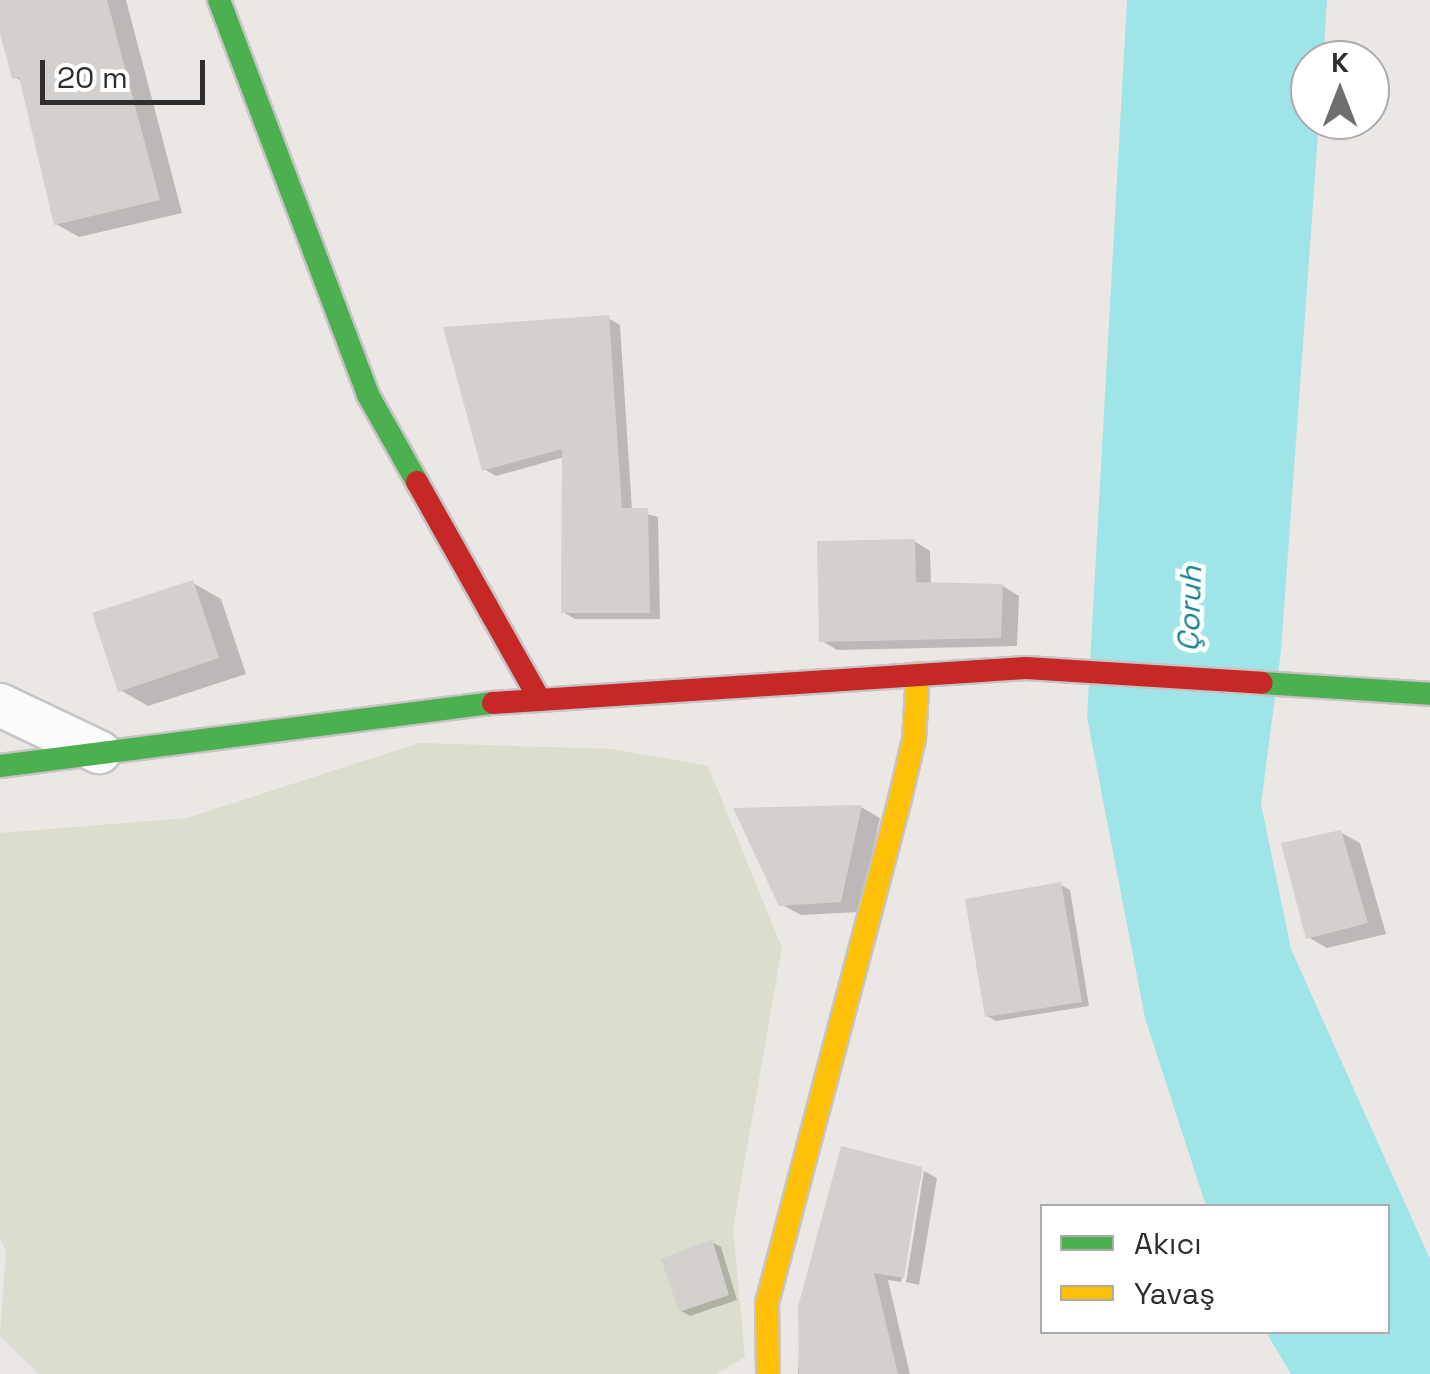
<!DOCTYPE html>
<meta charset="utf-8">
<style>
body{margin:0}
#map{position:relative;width:1430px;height:1374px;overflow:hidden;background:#ebe7e5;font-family:"Space Grotesk",sans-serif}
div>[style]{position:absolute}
.cemetery>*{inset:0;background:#dbdece}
.water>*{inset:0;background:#9fe4e6}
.shadow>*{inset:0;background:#0003}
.building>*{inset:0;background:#d3d0ce}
.roads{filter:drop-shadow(2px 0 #c6c4c5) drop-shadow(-2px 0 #c6c4c5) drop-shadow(0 2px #c6c4c5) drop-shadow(0 -2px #c6c4c5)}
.street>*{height:42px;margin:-21px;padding:0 21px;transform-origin:21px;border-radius:21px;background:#fcfbfb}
.fast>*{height:22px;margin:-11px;padding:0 11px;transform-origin:11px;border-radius:11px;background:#4caf50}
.slow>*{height:22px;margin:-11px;padding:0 11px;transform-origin:11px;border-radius:11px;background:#ffc107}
.jam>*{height:22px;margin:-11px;padding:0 11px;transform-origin:11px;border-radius:11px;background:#c62828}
span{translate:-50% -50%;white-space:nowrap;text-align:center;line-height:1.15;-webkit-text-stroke:9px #fff;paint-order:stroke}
.water-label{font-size:30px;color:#198290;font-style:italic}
.legend{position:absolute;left:1040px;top:1204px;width:350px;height:130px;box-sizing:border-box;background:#fff;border:2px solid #ababab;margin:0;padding:12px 18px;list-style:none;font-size:30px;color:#2e2e2e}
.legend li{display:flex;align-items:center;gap:20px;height:50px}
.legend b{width:50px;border:2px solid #ababab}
.north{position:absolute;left:1290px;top:40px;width:100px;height:100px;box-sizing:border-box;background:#fff;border:2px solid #ababab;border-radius:50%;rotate:0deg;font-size:28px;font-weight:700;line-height:40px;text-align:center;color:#2e2e2e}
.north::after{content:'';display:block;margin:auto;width:35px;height:45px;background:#706f6e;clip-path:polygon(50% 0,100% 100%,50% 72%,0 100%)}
.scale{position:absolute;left:40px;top:60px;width:165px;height:45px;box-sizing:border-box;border:5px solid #2e2e2e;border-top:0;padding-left:12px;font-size:30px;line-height:35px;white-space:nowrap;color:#2e2e2e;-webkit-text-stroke:8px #fff;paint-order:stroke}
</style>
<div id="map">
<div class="cemetery">
<i style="clip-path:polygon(419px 743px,613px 749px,708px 766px,782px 948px,733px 1228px,745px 1357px,716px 1374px,39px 1374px,0 1336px,6px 1251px,0 1239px,0 833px,187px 818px)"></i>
</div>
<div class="water">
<i style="clip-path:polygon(1127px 0,1327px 0,1323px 60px,1310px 60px,1310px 120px,1319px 120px,1281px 651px,1261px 804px,1291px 949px,1430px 1259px,1430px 1374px,1291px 1374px,1266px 1332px,1388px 1332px,1388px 1206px,1206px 1206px,1145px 1018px,1087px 717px)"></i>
</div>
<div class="shadow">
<i style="clip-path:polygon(0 0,126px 0,182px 213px,79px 237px,56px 224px,23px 82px,14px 77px,0 23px)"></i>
<i style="clip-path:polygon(608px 318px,620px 325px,632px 510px,658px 517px,660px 619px,575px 619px,563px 612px,564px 457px,496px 476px,484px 469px)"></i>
<i style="clip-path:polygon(914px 541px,930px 551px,931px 585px,1003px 586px,1019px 596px,1017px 646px,837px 650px,821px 640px)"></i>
<i style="clip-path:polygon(193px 583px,221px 599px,246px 674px,148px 706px,120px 690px)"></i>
<i style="clip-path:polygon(861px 807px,880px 818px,859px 912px,801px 915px,781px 904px)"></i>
<i style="clip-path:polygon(1340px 832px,1360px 843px,1386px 934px,1327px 948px,1308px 937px)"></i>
<i style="clip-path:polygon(1061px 885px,1070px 890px,1089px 1006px,996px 1021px,987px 1016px)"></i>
<i style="clip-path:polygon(842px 1150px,922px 1170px,901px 1282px,888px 1280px,910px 1374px,798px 1374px,801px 1307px)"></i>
<i style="clip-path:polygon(924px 1171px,937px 1178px,919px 1285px,906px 1282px)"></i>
<i style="clip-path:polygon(712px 1242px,721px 1247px,737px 1300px,690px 1316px,681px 1311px)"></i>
</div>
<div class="building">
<i style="clip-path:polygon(0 0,107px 0,160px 200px,54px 225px,19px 77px,12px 79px,0 33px)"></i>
<i style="clip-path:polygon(609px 315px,622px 508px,648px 508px,650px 613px,561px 613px,562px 449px,482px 471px,443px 327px)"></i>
<i style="clip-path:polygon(915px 539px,916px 582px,1003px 584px,1001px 638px,819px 642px,817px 541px)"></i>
<i style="clip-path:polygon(193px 580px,219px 658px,118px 692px,92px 613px)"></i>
<i style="clip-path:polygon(862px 805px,841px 902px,779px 906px,733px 808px)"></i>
<i style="clip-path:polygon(1341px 830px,1368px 923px,1306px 939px,1281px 843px)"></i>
<i style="clip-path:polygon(1061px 882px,1082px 1002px,985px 1017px,965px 899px)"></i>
<i style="clip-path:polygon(841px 1146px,922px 1167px,904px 1278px,874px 1273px,898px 1374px,799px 1374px,798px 1307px)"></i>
<i style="clip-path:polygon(712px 1239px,729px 1295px,679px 1312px,661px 1259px)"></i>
</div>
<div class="roads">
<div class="street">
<i style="left:0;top:705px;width:110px;rotate:25.4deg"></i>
</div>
<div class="fast">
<i style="left:219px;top:0;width:422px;rotate:69.3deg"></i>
<i style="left:368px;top:395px;width:100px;rotate:60.6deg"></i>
<i style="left:1262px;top:683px;width:168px;rotate:3.7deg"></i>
<i style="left:0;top:766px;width:497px;rotate:-7.3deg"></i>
</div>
<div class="slow">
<i style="left:768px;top:1374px;width:71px;rotate:-90.8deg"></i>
<i style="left:767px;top:1303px;width:521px;rotate:-75.22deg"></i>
<i style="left:900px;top:799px;width:62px;rotate:-76.9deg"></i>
<i style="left:914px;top:739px;width:65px;rotate:-86.5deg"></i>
</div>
<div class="jam">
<i style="left:417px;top:482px;width:250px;rotate:60.6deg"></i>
<i style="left:493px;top:703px;width:534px;rotate:-3.76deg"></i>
<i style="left:1026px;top:668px;width:236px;rotate:3.6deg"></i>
</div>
</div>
<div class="water-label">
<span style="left:1190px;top:609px;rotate:-88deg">Çoruh</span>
</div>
<ul class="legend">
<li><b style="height:12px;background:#4caf50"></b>Akıcı</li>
<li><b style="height:12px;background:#ffc107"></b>Yavaş</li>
</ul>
<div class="north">K</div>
<div class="scale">20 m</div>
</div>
